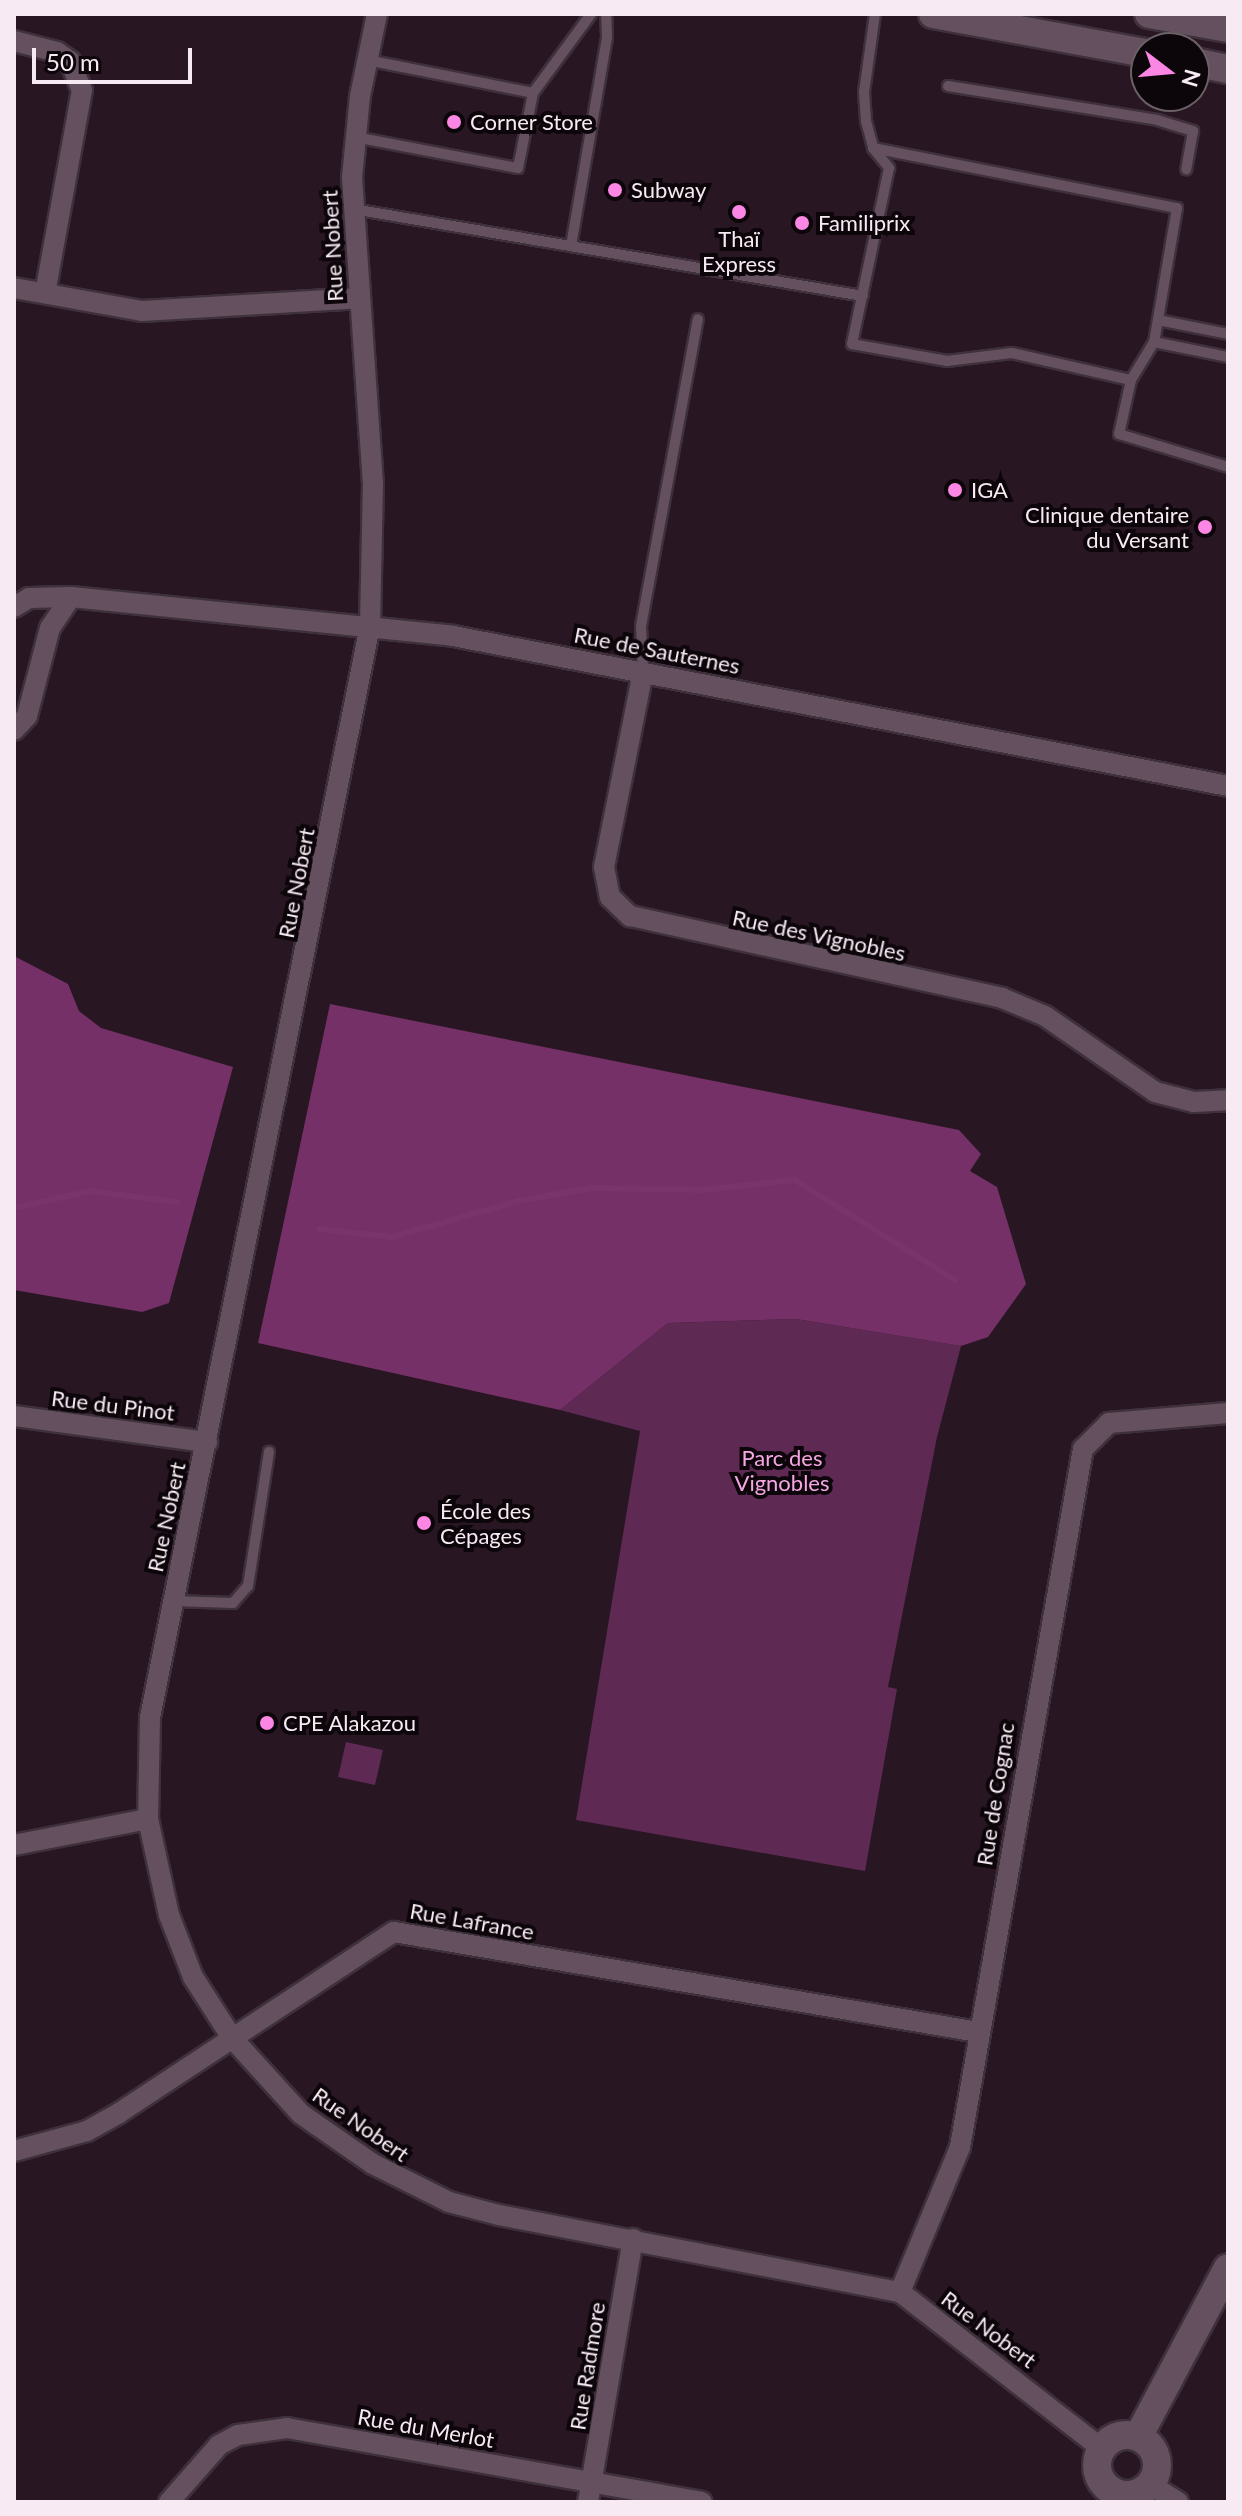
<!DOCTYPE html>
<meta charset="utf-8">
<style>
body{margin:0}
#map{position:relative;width:1242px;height:2516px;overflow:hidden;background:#281623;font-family:Lato,sans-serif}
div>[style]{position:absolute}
.green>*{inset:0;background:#5e2953}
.forest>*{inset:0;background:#743067}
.stream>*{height:6px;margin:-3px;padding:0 3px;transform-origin:3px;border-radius:3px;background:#79346b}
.roads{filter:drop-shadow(2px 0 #3e313b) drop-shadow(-2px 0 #3e313b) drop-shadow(0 2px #3e313b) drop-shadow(0 -2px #3e313b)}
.lane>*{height:10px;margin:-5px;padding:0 5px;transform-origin:5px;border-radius:5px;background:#655060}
.street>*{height:20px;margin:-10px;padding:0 10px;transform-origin:10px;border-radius:10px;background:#655060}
.secondary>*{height:28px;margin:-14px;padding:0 14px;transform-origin:14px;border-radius:14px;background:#655060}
.secondary>.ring{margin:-14px;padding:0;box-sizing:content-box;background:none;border:28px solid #655060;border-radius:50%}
.dots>*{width:22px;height:22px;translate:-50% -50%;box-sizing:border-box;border:4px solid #0c050a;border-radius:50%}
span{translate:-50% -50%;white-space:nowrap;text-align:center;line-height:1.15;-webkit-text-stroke:8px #0c050a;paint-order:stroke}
.poi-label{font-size:22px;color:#f7eaf3}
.left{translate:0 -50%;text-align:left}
.right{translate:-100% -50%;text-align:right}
.street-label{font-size:22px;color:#f7eaf3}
.park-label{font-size:22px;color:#f6a7e3}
.frame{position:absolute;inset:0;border:16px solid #f7eaf3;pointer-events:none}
.north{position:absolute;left:1130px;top:32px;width:80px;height:80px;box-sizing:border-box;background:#0c050a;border:2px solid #6a6167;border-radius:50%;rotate:106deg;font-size:22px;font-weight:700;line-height:32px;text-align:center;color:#f7eaf3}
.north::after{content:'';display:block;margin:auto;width:28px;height:36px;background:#fc86e3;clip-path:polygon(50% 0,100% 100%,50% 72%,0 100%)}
.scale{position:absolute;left:32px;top:48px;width:160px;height:36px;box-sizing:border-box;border:4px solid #f7eaf3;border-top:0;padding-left:10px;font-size:24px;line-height:28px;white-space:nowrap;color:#f7eaf3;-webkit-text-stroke:6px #0c050a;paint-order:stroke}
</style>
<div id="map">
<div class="green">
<i style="clip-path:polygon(796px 1319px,961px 1346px,937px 1437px,888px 1687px,897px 1689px,865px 1871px,576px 1820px,640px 1431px,560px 1410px,668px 1323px)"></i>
<i style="clip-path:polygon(346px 1742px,383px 1750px,375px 1785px,338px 1777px)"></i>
</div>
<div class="forest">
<i style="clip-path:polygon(14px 956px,68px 984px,79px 1011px,101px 1028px,233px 1067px,169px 1303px,142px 1312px,14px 1290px)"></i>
<i style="clip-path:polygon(330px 1004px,959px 1130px,981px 1154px,970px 1171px,997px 1187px,1026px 1284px,988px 1337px,961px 1346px,796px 1319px,668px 1323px,560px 1410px,258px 1343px)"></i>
</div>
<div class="stream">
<i style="left:14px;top:1208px;width:78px;rotate:-12.6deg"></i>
<i style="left:90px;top:1191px;width:88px;rotate:7.2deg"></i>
<i style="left:319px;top:1229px;width:73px;rotate:6.3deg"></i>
<i style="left:392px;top:1237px;width:131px;rotate:-15.9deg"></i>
<i style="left:518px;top:1201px;width:74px;rotate:-10.1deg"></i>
<i style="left:591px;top:1188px;width:112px;rotate:1deg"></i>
<i style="left:703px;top:1190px;width:93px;rotate:-6.2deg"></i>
<i style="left:795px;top:1180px;width:189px;rotate:32deg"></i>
</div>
<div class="roads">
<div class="lane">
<i style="left:875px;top:14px;width:79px;rotate:98deg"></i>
<i style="left:864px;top:92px;width:29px;rotate:86deg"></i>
<i style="left:866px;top:121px;width:28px;rotate:75deg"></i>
<i style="left:873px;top:148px;width:26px;rotate:51deg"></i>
<i style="left:889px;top:168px;width:180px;rotate:101.9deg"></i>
<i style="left:852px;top:344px;width:97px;rotate:10.1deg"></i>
<i style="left:947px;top:361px;width:65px;rotate:-7deg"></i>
<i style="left:1012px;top:353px;width:122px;rotate:12.8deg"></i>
<i style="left:1131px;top:380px;width:55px;rotate:102.5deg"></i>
<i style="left:1119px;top:434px;width:114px;rotate:16.8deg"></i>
<i style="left:367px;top:60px;width:169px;rotate:11.2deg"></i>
<i style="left:533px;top:93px;width:98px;rotate:-53.7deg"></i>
<i style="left:948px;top:86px;width:212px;rotate:9.2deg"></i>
<i style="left:1157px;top:120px;width:38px;rotate:17deg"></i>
<i style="left:1193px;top:131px;width:39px;rotate:100deg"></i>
<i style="left:355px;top:137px;width:166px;rotate:10.8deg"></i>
<i style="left:518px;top:168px;width:76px;rotate:-78.7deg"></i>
<i style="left:873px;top:148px;width:310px;rotate:11.2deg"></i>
<i style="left:1177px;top:208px;width:136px;rotate:99.7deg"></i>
<i style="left:353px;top:209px;width:517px;rotate:9.68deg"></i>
<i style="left:571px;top:246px;width:212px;rotate:-80.2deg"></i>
<i style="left:607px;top:37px;width:23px;rotate:-92deg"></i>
<i style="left:1158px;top:320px;width:71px;rotate:11.3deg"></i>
<i style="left:1131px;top:380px;width:44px;rotate:-58.8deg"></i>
<i style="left:1154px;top:342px;width:76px;rotate:11.5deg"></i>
<i style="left:643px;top:672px;width:46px;rotate:-92.5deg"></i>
<i style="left:641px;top:626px;width:312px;rotate:-79.5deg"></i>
<i style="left:173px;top:1601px;width:60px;rotate:1.9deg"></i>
<i style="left:233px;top:1603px;width:23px;rotate:-49deg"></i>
<i style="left:248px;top:1586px;width:136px;rotate:-81.1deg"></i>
</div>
<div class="street">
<i style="left:377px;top:14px;width:84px;rotate:101.7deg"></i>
<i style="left:360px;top:96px;width:81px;rotate:95.6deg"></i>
<i style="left:352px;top:177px;width:306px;rotate:86.1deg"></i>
<i style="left:373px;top:482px;width:144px;rotate:91.2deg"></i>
<i style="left:370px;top:626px;width:1113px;rotate:101.4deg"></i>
<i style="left:150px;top:1717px;width:102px;rotate:91.1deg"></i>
<i style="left:148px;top:1819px;width:98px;rotate:77.7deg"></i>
<i style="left:169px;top:1915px;width:66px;rotate:68.8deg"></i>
<i style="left:193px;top:1977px;width:72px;rotate:57.4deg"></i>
<i style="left:232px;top:2038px;width:103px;rotate:47.8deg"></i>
<i style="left:301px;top:2114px;width:88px;rotate:34.8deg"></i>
<i style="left:373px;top:2164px;width:85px;rotate:26.6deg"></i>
<i style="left:449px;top:2202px;width:52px;rotate:14.6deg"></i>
<i style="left:499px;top:2215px;width:408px;rotate:10.9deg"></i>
<i style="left:900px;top:2292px;width:254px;rotate:37.8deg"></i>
<i style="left:14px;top:41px;width:44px;rotate:14.3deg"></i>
<i style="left:57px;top:52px;width:16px;rotate:35deg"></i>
<i style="left:70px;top:61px;width:31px;rotate:68deg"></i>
<i style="left:82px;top:90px;width:206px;rotate:100.3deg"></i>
<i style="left:14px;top:288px;width:130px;rotate:10.2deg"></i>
<i style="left:142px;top:311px;width:216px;rotate:-3.4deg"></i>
<i style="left:14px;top:607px;width:17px;rotate:-31deg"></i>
<i style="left:29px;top:598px;width:42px;rotate:-1.4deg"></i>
<i style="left:71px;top:597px;width:384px;rotate:5.8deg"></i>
<i style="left:453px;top:636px;width:789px;rotate:10.95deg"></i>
<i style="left:643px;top:672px;width:199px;rotate:101.3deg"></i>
<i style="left:604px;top:867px;width:31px;rotate:79deg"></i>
<i style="left:610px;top:897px;width:28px;rotate:44deg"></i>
<i style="left:630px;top:916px;width:381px;rotate:12.4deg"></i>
<i style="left:1002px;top:998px;width:47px;rotate:22.7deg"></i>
<i style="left:1045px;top:1016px;width:134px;rotate:34.6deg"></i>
<i style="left:1155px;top:1092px;width:40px;rotate:14.4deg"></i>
<i style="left:1194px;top:1102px;width:34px;rotate:-3deg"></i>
<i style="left:14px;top:730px;width:19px;rotate:-47deg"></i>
<i style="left:27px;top:716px;width:91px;rotate:-75.4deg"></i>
<i style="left:50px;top:628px;width:37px;rotate:-56deg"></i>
<i style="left:14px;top:1416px;width:195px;rotate:7.7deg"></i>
<i style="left:14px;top:1845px;width:136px;rotate:-11deg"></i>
<i style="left:14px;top:2151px;width:76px;rotate:-15.3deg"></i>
<i style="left:87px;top:2131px;width:37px;rotate:-29deg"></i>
<i style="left:119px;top:2113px;width:329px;rotate:-33.4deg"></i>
<i style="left:394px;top:1932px;width:592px;rotate:9.72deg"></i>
<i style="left:900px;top:2292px;width:157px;rotate:-67.5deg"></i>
<i style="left:960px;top:2147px;width:709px;rotate:-80.01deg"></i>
<i style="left:1083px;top:1449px;width:37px;rotate:-45deg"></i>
<i style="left:1109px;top:1423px;width:119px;rotate:-4.8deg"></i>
<i style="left:1151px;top:2485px;width:32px;rotate:32deg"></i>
<i style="left:169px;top:2502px;width:76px;rotate:-48.7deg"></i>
<i style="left:219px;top:2445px;width:21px;rotate:-28deg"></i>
<i style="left:238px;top:2435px;width:49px;rotate:-8.1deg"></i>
<i style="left:287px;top:2428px;width:421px;rotate:10.1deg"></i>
<i style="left:588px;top:2502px;width:267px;rotate:-80.3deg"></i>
</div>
<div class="secondary">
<i style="left:933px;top:14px;width:217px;rotate:10.4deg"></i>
<i style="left:1149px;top:14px;width:80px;rotate:10deg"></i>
<i style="left:1194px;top:62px;width:35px;rotate:12deg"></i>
<i class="ring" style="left:1097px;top:2435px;width:32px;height:32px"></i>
<i style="left:1138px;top:2437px;width:191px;rotate:-62deg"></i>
</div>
</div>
<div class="dots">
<i style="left:454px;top:122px;background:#fc86e3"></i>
<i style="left:615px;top:190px;background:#fc86e3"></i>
<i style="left:739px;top:212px;background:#fc86e3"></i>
<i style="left:802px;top:223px;background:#fc86e3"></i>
<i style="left:955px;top:490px;background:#fc86e3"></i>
<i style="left:1205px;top:527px;background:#fc86e3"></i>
<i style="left:424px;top:1523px;background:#fc86e3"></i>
<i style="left:267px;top:1723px;background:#fc86e3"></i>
</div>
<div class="poi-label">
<span class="left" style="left:470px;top:122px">Corner Store</span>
<span class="left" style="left:631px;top:190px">Subway</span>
<span class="left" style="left:818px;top:223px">Familiprix</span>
<span style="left:739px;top:251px">Thaï<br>Express</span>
<span class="left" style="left:971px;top:490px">IGA</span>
<span class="right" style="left:1189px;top:527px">Clinique dentaire<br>du Versant</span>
<span class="left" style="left:440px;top:1523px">École des<br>Cépages</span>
<span class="left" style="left:283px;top:1723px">CPE Alakazou</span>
</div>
<div class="street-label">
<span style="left:332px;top:246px;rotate:-93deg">Rue Nobert</span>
<span style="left:657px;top:650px;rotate:11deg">Rue de Sauternes</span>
<span style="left:296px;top:883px;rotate:-79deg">Rue Nobert</span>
<span style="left:819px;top:935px;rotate:12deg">Rue des Vignobles</span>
<span style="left:113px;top:1405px;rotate:7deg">Rue du Pinot</span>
<span style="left:166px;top:1517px;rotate:-78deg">Rue Nobert</span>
<span style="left:995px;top:1794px;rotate:-81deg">Rue de Cognac</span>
<span style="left:472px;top:1921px;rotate:10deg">Rue Lafrance</span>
<span style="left:361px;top:2124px;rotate:35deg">Rue Nobert</span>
<span style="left:989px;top:2329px;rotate:37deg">Rue Nobert</span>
<span style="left:587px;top:2366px;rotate:-81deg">Rue Radmore</span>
<span style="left:426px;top:2428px;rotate:10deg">Rue du Merlot</span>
</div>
<div class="park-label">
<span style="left:782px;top:1470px">Parc des<br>Vignobles</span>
</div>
<div class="frame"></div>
<div class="north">N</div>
<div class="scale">50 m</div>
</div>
